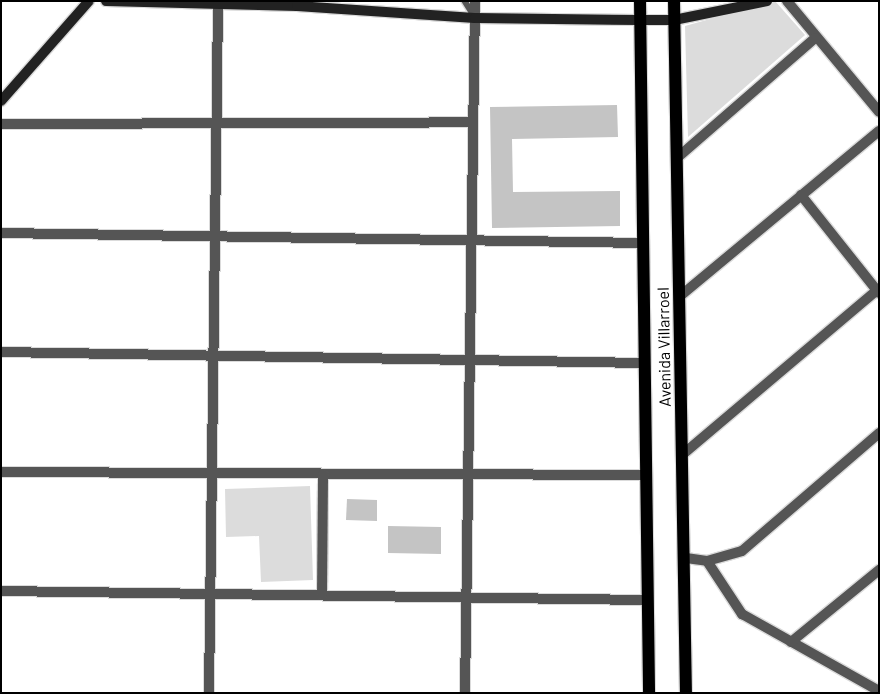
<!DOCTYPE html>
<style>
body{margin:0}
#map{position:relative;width:880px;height:694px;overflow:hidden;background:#fff;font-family:Barlow,sans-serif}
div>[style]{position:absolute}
.green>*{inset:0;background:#dcdcdc}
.building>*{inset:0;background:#c4c4c4}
.roads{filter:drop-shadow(1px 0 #dbdbdb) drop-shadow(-1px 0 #dbdbdb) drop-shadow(0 1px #dbdbdb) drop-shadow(0 -1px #dbdbdb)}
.lane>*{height:5.5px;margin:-2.75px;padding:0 2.75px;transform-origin:2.75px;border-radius:2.75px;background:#555}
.street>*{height:10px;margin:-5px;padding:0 5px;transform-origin:5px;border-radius:5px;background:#555}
.secondary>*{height:10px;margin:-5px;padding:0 5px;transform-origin:5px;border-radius:5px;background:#222}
.primary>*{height:12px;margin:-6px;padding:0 6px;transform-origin:6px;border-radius:6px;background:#000}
span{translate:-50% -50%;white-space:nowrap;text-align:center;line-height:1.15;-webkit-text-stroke:4px #fff;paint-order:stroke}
.street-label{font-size:16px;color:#000}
.frame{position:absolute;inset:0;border:2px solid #000;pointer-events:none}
</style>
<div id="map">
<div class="green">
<i style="clip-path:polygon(775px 1px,805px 35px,688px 137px,685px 26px)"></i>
<i style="clip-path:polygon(310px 486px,313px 580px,261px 582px,259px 536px,226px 537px,225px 489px)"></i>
</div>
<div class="building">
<i style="clip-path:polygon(617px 105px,618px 137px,512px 139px,513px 192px,620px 191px,620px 226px,492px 228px,490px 107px)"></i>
<i style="clip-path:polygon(347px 499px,377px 500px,377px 521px,346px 520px)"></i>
<i style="clip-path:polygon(388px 526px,441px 527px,441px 554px,388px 553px)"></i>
</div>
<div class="roads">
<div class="lane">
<i style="left:465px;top:1px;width:15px;rotate:58deg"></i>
</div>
<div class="street">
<i style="left:787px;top:1px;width:144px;rotate:50.3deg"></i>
<i style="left:1px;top:124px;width:472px;rotate:-0.2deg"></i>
<i style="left:677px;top:158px;width:183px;rotate:-41deg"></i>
<i style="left:801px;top:195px;width:125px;rotate:51.5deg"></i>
<i style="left:1px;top:233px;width:643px;rotate:0.89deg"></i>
<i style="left:679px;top:297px;width:260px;rotate:-39.7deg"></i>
<i style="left:1px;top:352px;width:644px;rotate:0.98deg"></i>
<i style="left:682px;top:455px;width:254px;rotate:-40.2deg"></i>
<i style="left:1px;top:472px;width:645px;rotate:0.27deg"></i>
<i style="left:686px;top:558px;width:21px;rotate:8deg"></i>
<i style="left:707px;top:561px;width:36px;rotate:-16deg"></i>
<i style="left:742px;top:551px;width:181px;rotate:-40.7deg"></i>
<i style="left:707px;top:561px;width:64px;rotate:56.6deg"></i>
<i style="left:742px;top:614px;width:157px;rotate:29.3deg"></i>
<i style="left:1px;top:591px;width:647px;rotate:0.8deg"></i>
<i style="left:322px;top:595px;width:121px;rotate:-89.5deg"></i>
<i style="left:791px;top:642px;width:114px;rotate:-39.3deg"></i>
<i style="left:209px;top:693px;width:688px;rotate:-89.25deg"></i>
<i style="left:465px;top:693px;width:692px;rotate:-89.17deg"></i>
</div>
<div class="secondary">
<i style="left:106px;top:1px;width:191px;rotate:1.5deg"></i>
<i style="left:297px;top:6px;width:178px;rotate:3.9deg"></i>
<i style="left:475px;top:18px;width:165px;rotate:0.7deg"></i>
<i style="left:640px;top:20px;width:34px"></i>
<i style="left:674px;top:20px;width:95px;rotate:-11.5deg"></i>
<i style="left:1px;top:101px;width:133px;rotate:-48.7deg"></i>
</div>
<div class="primary">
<i style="left:640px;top:1px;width:692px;rotate:89.25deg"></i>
<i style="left:674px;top:1px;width:692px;rotate:89.01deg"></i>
</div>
</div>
<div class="street-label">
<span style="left:664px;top:347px;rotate:-91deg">Avenida Villarroel</span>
</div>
<div class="frame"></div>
</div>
